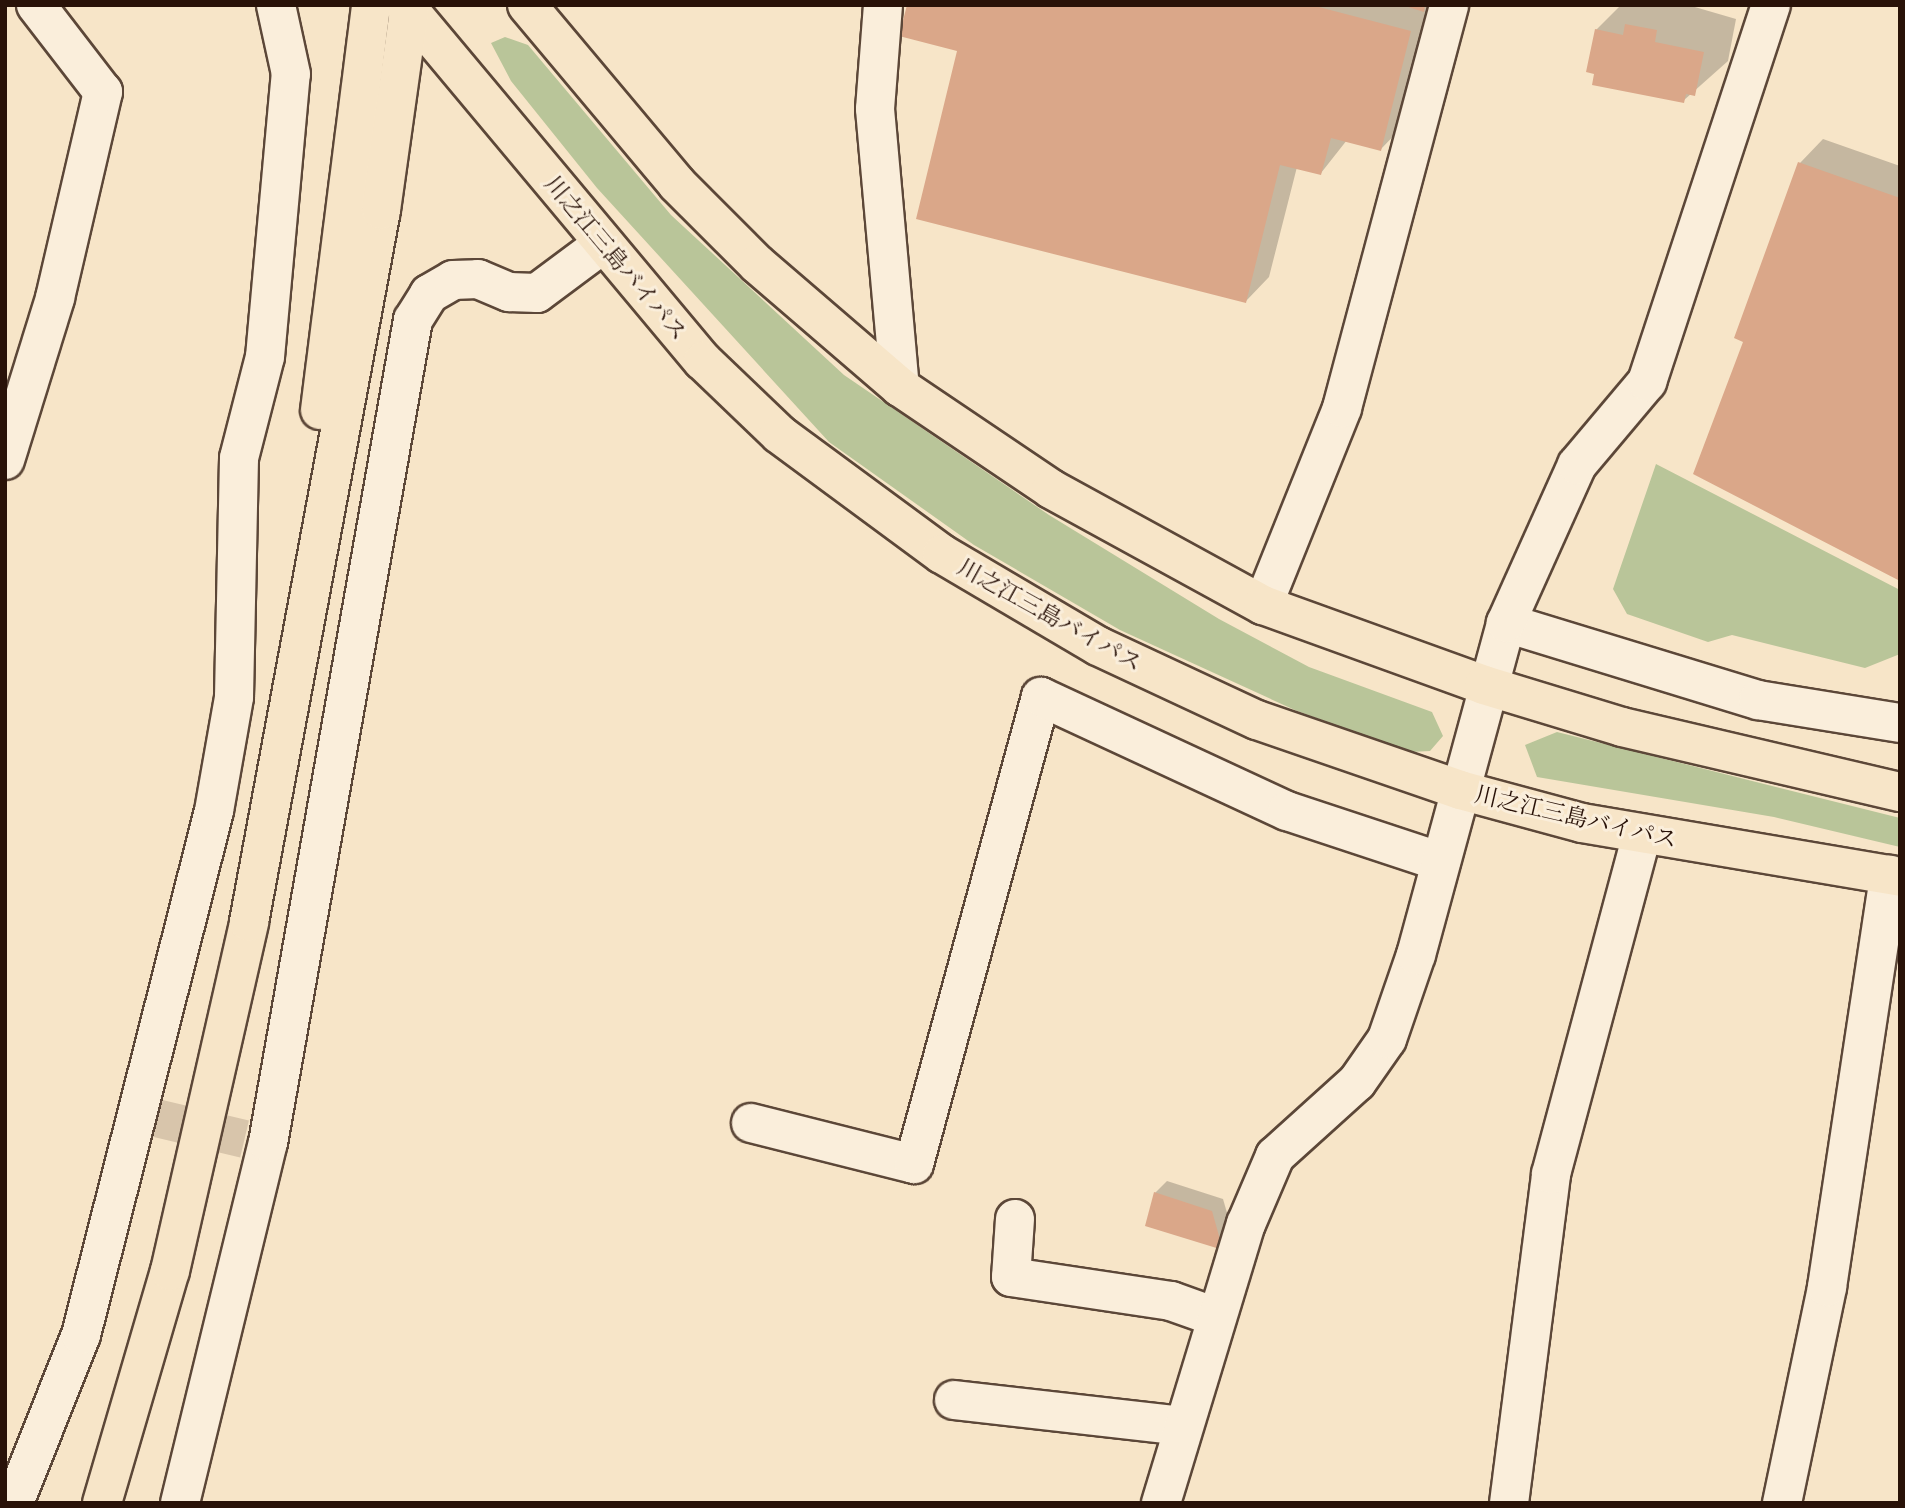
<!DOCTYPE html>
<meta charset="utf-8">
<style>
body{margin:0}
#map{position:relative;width:1905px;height:1508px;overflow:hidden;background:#f7e5c8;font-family:"Libre Caslon Text","Noto Serif JP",serif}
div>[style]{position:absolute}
.green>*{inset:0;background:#b9c599}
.shadow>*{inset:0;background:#0003}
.building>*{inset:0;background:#daa789}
.minor-tunnel>*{height:38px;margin-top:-19px;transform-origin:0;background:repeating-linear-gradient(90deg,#d8c5ab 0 38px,transparent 0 57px)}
.roads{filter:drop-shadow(2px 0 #5c4738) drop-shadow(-2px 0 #5c4738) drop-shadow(0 2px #5c4738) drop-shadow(0 -2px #5c4738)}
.minor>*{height:38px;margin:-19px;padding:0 19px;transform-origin:19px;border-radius:19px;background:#faeedb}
.highway>*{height:38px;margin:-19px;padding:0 19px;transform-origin:19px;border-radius:19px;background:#f7e5c8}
span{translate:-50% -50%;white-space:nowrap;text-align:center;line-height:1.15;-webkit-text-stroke:6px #faeedb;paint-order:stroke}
.street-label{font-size:23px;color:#291208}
.frame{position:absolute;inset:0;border:7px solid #291208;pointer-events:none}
</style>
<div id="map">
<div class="green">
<i style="clip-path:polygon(505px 37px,528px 45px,671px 215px,844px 375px,1049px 515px,1219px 619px,1309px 667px,1432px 712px,1443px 736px,1430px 751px,1410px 752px,1297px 711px,1120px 630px,974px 545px,829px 442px,597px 188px,511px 81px,491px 43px)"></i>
<i style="clip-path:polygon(1656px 464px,1900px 590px,1900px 654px,1865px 668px,1732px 635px,1708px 642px,1627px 614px,1613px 589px)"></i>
<i style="clip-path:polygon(1557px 732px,1900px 818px,1900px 847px,1774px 817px,1537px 777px,1525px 745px)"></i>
</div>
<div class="shadow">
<i style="clip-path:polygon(909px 5px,1428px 5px,1433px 8px,1404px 125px,1381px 149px,1347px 140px,1321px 173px,1297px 167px,1269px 277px,1246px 301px)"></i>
<i style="clip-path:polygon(1621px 5px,1688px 5px,1736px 19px,1728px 61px,1683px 101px,1596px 30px)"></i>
<i style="clip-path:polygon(1823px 139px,1900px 166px,1900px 579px,1746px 341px,1736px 337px,1800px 163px)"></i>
<i style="clip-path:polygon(1167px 1181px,1223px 1199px,1234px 1237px,1223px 1248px,1155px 1193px)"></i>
</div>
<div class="building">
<i style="clip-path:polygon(907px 5px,1311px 5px,1411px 31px,1381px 151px,1331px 138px,1321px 175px,1280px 165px,1246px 303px,916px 219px,957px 51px,899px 36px)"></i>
<i style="clip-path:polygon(1402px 5px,1425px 5px,1424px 12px)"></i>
<i style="clip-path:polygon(1625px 24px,1657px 30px,1655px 42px,1704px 52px,1695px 96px,1686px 94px,1684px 103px,1592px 85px,1594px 74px,1586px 72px,1595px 29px,1623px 35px)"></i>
<i style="clip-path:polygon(1798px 162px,1900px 198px,1900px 581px,1693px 474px,1743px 342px,1734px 338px)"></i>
<i style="clip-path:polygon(1154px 1192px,1212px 1211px,1223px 1250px,1145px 1226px)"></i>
</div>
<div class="minor-tunnel">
<i style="left:156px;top:1118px;width:91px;rotate:13.3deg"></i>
</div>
<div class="roads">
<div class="minor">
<i style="left:883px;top:5px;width:104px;rotate:94.4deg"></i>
<i style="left:875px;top:109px;width:279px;rotate:84.9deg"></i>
<i style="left:5px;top:460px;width:170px;rotate:-72.8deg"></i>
<i style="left:55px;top:298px;width:212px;rotate:-76.9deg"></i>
<i style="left:103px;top:92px;width:110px;rotate:-127.6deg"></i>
<i style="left:1263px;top:605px;width:212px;rotate:-68.1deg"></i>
<i style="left:1342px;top:408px;width:417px;rotate:-75.1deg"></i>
<i style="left:1506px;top:623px;width:264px;rotate:17deg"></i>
<i style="left:1758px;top:700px;width:144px;rotate:9.2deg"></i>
<i style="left:751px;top:1123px;width:168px;rotate:14.1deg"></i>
<i style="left:914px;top:1164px;width:484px;rotate:-74.8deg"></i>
<i style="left:1041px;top:697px;width:271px;rotate:24.9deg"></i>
<i style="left:1287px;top:811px;width:162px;rotate:18.3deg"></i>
<i style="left:1015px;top:1219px;width:58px;rotate:93.9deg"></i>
<i style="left:1011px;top:1277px;width:162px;rotate:8.5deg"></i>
<i style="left:1171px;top:1301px;width:48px;rotate:19.6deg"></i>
<i style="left:954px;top:1400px;width:228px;rotate:6.5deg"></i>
<i style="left:14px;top:1503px;width:181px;rotate:-68.3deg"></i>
<i style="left:81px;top:1335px;width:541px;rotate:-75.76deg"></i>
<i style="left:214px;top:811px;width:116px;rotate:-80deg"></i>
<i style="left:234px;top:697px;width:239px;rotate:-88.8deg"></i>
<i style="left:239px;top:458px;width:104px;rotate:-75.6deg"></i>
<i style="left:265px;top:357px;width:284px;rotate:-84.8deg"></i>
<i style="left:291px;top:74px;width:71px;rotate:-102.3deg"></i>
<i style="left:180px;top:1503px;width:371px;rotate:-76.3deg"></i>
<i style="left:268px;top:1143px;width:836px;rotate:-80.01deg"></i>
<i style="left:413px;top:320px;width:31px;rotate:-58deg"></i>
<i style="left:429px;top:294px;width:28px;rotate:-30deg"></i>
<i style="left:453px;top:280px;width:25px;rotate:-2deg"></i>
<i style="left:478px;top:279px;width:34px;rotate:23deg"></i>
<i style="left:509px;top:292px;width:28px;rotate:2deg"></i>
<i style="left:537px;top:293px;width:82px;rotate:-36.6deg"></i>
<i style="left:1161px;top:1503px;width:292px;rotate:-73.1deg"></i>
<i style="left:1246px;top:1224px;width:74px;rotate:-66.9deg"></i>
<i style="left:1275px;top:1156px;width:110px;rotate:-42.1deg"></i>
<i style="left:1357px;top:1082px;width:52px;rotate:-55.1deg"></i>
<i style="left:1387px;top:1039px;width:89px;rotate:-71deg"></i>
<i style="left:1416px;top:955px;width:344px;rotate:-74.8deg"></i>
<i style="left:1506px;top:623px;width:173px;rotate:-65.8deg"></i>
<i style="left:1577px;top:465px;width:109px;rotate:-49.9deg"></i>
<i style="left:1647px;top:382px;width:397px;rotate:-71.8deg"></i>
<i style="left:1509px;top:1503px;width:332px;rotate:-82.7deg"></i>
<i style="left:1551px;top:1174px;width:352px;rotate:-75deg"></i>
<i style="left:1782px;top:1503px;width:221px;rotate:-78.2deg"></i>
<i style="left:1827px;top:1287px;width:417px;rotate:-81.4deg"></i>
</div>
<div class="highway">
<i style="left:405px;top:5px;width:464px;rotate:50.1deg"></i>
<i style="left:703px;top:361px;width:105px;rotate:43.8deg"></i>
<i style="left:779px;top:434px;width:202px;rotate:36.4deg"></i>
<i style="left:942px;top:554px;width:181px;rotate:30.5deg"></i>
<i style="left:1098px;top:646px;width:175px;rotate:25deg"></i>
<i style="left:1257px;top:720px;width:215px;rotate:19deg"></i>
<i style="left:1460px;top:790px;width:126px;rotate:15.1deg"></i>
<i style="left:1582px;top:823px;width:323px;rotate:9.6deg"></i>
<i style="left:527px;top:5px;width:234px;rotate:50deg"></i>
<i style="left:677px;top:184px;width:113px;rotate:45deg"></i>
<i style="left:757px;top:264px;width:189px;rotate:40.7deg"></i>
<i style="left:900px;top:387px;width:182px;rotate:34deg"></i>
<i style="left:1051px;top:489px;width:242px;rotate:28.7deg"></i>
<i style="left:1263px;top:605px;width:235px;rotate:19.9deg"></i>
<i style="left:1484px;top:685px;width:144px;rotate:16.9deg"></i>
<i style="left:1622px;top:727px;width:285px;rotate:13.2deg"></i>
<i style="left:320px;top:410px;width:408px;rotate:-82.8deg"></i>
<i style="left:102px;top:1503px;width:242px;rotate:-73.7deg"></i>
<i style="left:170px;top:1271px;width:358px;rotate:-77.2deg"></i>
<i style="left:249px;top:922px;width:724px;rotate:-79.5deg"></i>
<i style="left:381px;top:210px;width:202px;rotate:-82deg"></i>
</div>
</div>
<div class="street-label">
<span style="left:616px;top:258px;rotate:50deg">川之江三島バイパス</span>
<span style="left:1050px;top:615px;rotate:29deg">川之江三島バイパス</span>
<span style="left:1576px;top:817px;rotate:13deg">川之江三島バイパス</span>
</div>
<div class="frame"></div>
</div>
